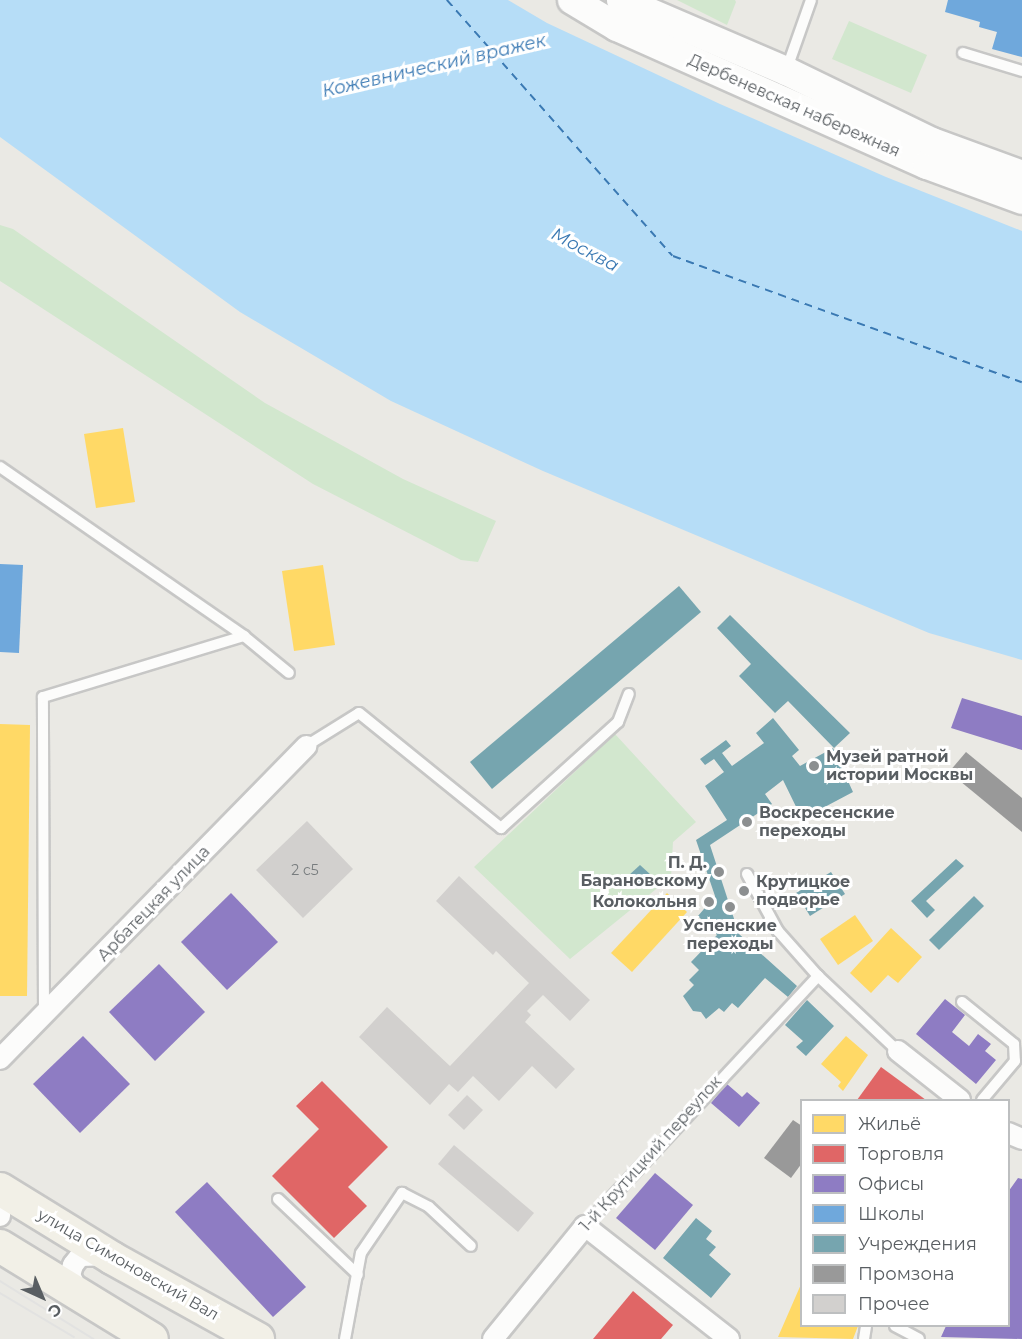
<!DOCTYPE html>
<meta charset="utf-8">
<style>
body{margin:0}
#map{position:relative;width:1022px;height:1339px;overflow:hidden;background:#eae9e4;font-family:Montserrat,sans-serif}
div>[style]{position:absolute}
.green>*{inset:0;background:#d2e7ce}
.water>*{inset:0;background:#b6ddf7}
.homes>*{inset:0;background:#ffd966}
.shops>*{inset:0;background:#e06666}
.offices>*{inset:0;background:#8e7cc3}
.schools>*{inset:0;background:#6fa8dc}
.public>*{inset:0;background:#76a5af}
.industry>*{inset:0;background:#999}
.ferry>*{height:1.5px;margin-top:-0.75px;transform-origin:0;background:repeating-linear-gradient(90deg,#3a79b3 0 8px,transparent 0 14px)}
.building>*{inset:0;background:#d2d0ce}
.roads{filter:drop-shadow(2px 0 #c7c7c6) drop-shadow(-2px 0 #c7c7c6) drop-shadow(0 2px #c7c7c6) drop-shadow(0 -2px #c7c7c6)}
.lane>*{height:10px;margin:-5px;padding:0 5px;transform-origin:5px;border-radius:5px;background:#fcfcfb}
.street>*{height:20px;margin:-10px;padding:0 10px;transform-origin:10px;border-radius:10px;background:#fcfcfb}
.secondary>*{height:28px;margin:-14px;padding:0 14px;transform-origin:14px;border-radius:14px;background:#fcfcfb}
.primary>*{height:32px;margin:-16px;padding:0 16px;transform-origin:16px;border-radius:16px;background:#f2f0e7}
.tram>*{height:1.5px;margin:-0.75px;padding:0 0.75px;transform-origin:0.75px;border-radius:0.75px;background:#e2e2e1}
.dots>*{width:16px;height:16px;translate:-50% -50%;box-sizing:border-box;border:3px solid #fff;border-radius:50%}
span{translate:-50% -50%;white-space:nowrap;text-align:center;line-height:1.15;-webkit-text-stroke:6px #fff;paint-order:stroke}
.number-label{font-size:14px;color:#787c7e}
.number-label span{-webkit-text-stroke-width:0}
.street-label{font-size:16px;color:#595e62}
.poi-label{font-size:16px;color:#595e62;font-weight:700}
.left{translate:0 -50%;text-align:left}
.right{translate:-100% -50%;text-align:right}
.water-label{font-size:18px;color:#3a79b3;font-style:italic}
.legend{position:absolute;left:800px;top:1099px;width:210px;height:228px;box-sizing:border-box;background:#fff;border:2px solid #bdbfc0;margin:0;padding:8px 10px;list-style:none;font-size:18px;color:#595e62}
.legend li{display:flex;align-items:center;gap:12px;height:30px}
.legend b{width:30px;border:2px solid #bdbfc0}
.north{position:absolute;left:12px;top:1267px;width:60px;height:60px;-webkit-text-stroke:4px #fff;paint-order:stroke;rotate:136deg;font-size:16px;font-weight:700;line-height:24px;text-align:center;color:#595e62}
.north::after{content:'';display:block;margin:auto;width:21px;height:27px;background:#595e62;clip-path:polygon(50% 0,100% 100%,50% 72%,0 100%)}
</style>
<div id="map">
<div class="green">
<i style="clip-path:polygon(677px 0,735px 0,736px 2px,727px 25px)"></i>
<i style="clip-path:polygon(849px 21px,927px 55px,911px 93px,832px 59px)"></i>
<i style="clip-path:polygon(0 225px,13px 229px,265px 403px,403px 479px,496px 521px,478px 562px,461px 560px,313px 484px,11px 288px,0 281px)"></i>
<i style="clip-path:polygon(615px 734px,696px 822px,673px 842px,671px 877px,570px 959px,474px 867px)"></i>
</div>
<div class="water">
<i style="clip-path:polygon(0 0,508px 0,547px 23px,720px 104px,886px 177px,1022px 231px,1022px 660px,929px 633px,543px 471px,391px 401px,240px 312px,0 137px)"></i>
</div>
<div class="homes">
<i style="clip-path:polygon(123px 428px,135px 502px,96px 508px,84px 434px)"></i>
<i style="clip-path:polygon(323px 565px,335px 645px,294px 651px,282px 571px)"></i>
<i style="clip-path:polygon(0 724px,30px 725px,27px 996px,0 996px)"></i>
<i style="clip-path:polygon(667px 893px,687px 912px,632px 972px,611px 953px)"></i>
<i style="clip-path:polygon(855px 915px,873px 941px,838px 965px,820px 939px)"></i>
<i style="clip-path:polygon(891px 928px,922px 957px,898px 983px,888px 975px,871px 993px,850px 973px)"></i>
<i style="clip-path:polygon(846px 1036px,868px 1055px,843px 1091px,838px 1086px,841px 1082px,821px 1064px)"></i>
<i style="clip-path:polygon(802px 1282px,802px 1326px,858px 1326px,853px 1339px,778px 1337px)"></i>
</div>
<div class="shops">
<i style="clip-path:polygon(881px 1067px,926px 1100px,857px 1100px)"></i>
<i style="clip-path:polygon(322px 1081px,388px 1147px,348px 1187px,367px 1206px,334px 1238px,272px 1176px,319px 1129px,296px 1106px)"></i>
<i style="clip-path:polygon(633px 1291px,673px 1325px,661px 1339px,593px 1339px)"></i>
</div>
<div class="offices">
<i style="clip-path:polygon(962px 698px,1022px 716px,1022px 750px,951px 728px)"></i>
<i style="clip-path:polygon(231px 893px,278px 942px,227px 990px,181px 942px)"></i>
<i style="clip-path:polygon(159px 964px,205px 1012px,155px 1061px,109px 1012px)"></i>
<i style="clip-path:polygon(945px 999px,965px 1015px,952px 1032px,969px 1046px,978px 1034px,991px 1044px,985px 1051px,996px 1060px,976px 1084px,916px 1034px)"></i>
<i style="clip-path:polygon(83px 1036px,130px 1084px,80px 1133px,33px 1084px)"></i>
<i style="clip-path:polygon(727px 1084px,742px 1097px,747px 1092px,760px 1103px,739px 1127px,711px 1103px)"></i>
<i style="clip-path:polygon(655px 1173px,693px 1205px,655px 1250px,616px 1218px)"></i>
<i style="clip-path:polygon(1018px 1178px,1022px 1179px,1022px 1339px,941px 1337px,946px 1326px,1008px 1326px,1008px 1192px)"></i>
<i style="clip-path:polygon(207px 1182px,306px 1287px,273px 1317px,175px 1212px)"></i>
</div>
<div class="schools">
<i style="clip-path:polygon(948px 0,1022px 0,1022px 57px,992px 49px,997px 32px,979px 27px,980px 22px,945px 12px)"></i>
<i style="clip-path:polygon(0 564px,23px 565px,19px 653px,0 652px)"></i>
</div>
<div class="public">
<i style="clip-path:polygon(679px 586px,701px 612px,492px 789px,470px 762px)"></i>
<i style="clip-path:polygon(730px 615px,850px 733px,834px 748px,788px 701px,775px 713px,739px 676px,751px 664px,717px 628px)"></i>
<i style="clip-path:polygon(773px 718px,799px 750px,792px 756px,800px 766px,833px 748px,853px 792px,802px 819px,783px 780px,765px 794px,772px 804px,710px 845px,739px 934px,797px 986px,788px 997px,765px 978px,738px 1008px,732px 1003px,724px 1012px,719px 1008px,706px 1019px,701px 1012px,693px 1011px,683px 996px,694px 985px,689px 980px,699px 970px,691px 962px,717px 935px,698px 916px,715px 896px,696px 840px,727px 820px,705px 786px,724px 772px,714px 759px,705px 765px,700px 759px,726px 740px,731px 746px,722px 753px,732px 766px,764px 743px,756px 733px)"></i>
<i style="clip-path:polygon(956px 859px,964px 866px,926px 901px,935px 910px,927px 918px,911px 901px)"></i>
<i style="clip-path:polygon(640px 865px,651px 875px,640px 887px,628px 876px)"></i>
<i style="clip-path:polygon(831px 872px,845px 894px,810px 916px,796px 893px)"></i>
<i style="clip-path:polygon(974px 896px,984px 906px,939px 950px,929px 940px)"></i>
<i style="clip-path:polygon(807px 1000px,834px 1026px,806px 1056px,796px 1047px,803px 1041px,785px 1025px)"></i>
<i style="clip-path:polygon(696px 1218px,712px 1231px,706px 1239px,716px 1247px,709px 1255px,731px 1274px,711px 1298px,663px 1258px)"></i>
</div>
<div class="industry">
<i style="clip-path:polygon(966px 752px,1022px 798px,1022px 832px,949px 772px)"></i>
<i style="clip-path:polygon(793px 1120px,802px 1126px,802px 1163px,791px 1178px,764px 1158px)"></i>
</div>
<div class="ferry">
<i style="left:447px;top:0;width:341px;rotate:48.6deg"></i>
<i style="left:673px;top:256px;width:371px;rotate:19.9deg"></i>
</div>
<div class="building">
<i style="clip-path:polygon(307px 821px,353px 869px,303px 918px,256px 870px)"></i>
<i style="clip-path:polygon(459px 876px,590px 1000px,570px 1021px,543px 995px,527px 1011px,531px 1015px,525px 1022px,575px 1069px,556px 1089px,532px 1066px,499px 1101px,473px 1076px,458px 1092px,449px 1084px,430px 1105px,359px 1037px,387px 1007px,450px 1066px,529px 983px,496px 951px,493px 955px,436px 901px)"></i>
<i style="clip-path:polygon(467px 1095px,483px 1110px,464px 1130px,448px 1115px)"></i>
<i style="clip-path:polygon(454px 1145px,534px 1213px,518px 1232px,438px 1164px)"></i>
</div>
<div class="roads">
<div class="lane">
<i style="left:963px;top:53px;width:62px;rotate:17deg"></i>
<i style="left:786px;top:71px;width:75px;rotate:-70.6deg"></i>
<i style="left:0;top:467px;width:297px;rotate:34.7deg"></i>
<i style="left:244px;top:636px;width:58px;rotate:39.4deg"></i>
<i style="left:306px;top:746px;width:62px;rotate:-31.9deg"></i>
<i style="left:359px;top:713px;width:183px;rotate:39deg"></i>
<i style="left:501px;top:828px;width:158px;rotate:-42.2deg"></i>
<i style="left:618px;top:722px;width:30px;rotate:-69deg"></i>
<i style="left:747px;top:874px;width:65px;rotate:61.5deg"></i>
<i style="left:778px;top:931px;width:60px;rotate:48.4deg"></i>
<i style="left:818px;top:976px;width:110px;rotate:43.2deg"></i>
<i style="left:962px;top:1002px;width:67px;rotate:38.9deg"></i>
<i style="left:1014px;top:1044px;width:17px;rotate:87deg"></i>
<i style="left:1015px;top:1061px;width:51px;rotate:130.2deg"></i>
<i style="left:44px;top:1014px;width:317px;rotate:-90.2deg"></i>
<i style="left:43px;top:697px;width:210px;rotate:-16.9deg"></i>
<i style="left:278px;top:1199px;width:110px;rotate:43.5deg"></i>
<i style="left:585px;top:1226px;width:342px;rotate:-47deg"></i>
<i style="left:895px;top:1326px;width:27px;rotate:28deg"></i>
<i style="left:345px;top:1339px;width:87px;rotate:-79.5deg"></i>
<i style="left:361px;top:1253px;width:73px;rotate:-55.7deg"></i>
<i style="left:402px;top:1193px;width:30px;rotate:27deg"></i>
<i style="left:429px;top:1207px;width:57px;rotate:42.9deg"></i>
<i style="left:864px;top:1339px;width:13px;rotate:-81deg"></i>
</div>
<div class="street">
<i style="left:898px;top:1051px;width:79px;rotate:38.3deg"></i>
<i style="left:0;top:1059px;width:438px;rotate:-45.6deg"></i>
<i style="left:1008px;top:1133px;width:15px;rotate:23deg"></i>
<i style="left:0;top:1192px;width:24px;rotate:90deg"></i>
<i style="left:80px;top:1295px;width:22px;rotate:-117deg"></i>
<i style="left:70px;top:1275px;width:10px;rotate:-73deg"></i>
<i style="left:73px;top:1265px;width:11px;rotate:-52deg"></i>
<i style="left:80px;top:1256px;width:24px;rotate:-2deg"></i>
<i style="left:493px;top:1339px;width:146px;rotate:-50.8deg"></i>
<i style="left:585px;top:1226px;width:183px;rotate:38.1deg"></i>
</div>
<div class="secondary">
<i style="left:572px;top:0;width:52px;rotate:31deg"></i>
<i style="left:617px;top:27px;width:339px;rotate:24deg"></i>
<i style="left:927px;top:165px;width:101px;rotate:20.2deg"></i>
<i style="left:621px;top:0;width:180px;rotate:23.3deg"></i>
<i style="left:786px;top:71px;width:162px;rotate:25.9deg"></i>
<i style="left:932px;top:142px;width:96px;rotate:20.1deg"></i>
</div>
<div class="primary">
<i style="left:0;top:1189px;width:132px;rotate:31.6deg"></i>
<i style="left:112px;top:1258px;width:167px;rotate:29deg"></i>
<i style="left:0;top:1246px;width:178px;rotate:31.5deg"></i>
</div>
</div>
<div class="tram">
<i style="left:0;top:1281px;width:110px;rotate:31.7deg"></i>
<i style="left:0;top:1293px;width:86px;rotate:30.7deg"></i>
</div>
<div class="dots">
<i style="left:814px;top:766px;background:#8c8f90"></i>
<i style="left:747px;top:822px;background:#8c8f90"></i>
<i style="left:719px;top:872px;background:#8c8f90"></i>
<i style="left:744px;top:891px;background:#8c8f90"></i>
<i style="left:709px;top:902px;background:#8c8f90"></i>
<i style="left:730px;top:907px;background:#8c8f90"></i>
</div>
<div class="number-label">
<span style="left:305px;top:870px">2 c5</span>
</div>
<div class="street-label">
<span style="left:794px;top:106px;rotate:24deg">Дербеневская набережная</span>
<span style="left:154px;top:904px;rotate:-46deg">Арбатецкая улица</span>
<span style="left:651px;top:1154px;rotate:-48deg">1-й Крутицкий переулок</span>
<span style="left:128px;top:1265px;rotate:30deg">улица Симоновский Вал</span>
</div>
<div class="poi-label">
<span class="left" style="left:826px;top:766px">Музей ратной<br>истории Москвы</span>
<span class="left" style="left:759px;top:822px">Воскресенские<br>переходы</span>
<span class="right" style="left:707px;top:872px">П. Д.<br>Барановскому</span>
<span class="left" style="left:756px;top:891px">Крутицкое<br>подворье</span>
<span class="right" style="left:697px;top:902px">Колокольня</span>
<span style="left:730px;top:935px">Успенские<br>переходы</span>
</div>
<div class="water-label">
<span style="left:434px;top:66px;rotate:-13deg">Кожевнический вражек</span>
<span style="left:585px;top:250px;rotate:28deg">Москва</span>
</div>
<ul class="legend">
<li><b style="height:16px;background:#ffd966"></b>Жильё</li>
<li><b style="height:16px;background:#e06666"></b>Торговля</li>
<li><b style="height:16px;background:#8e7cc3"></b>Офисы</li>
<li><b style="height:16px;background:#6fa8dc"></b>Школы</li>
<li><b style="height:16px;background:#76a5af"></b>Учреждения</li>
<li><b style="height:16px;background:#999"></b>Промзона</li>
<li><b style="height:16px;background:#d2d0ce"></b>Прочее</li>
</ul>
<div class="north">С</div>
</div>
